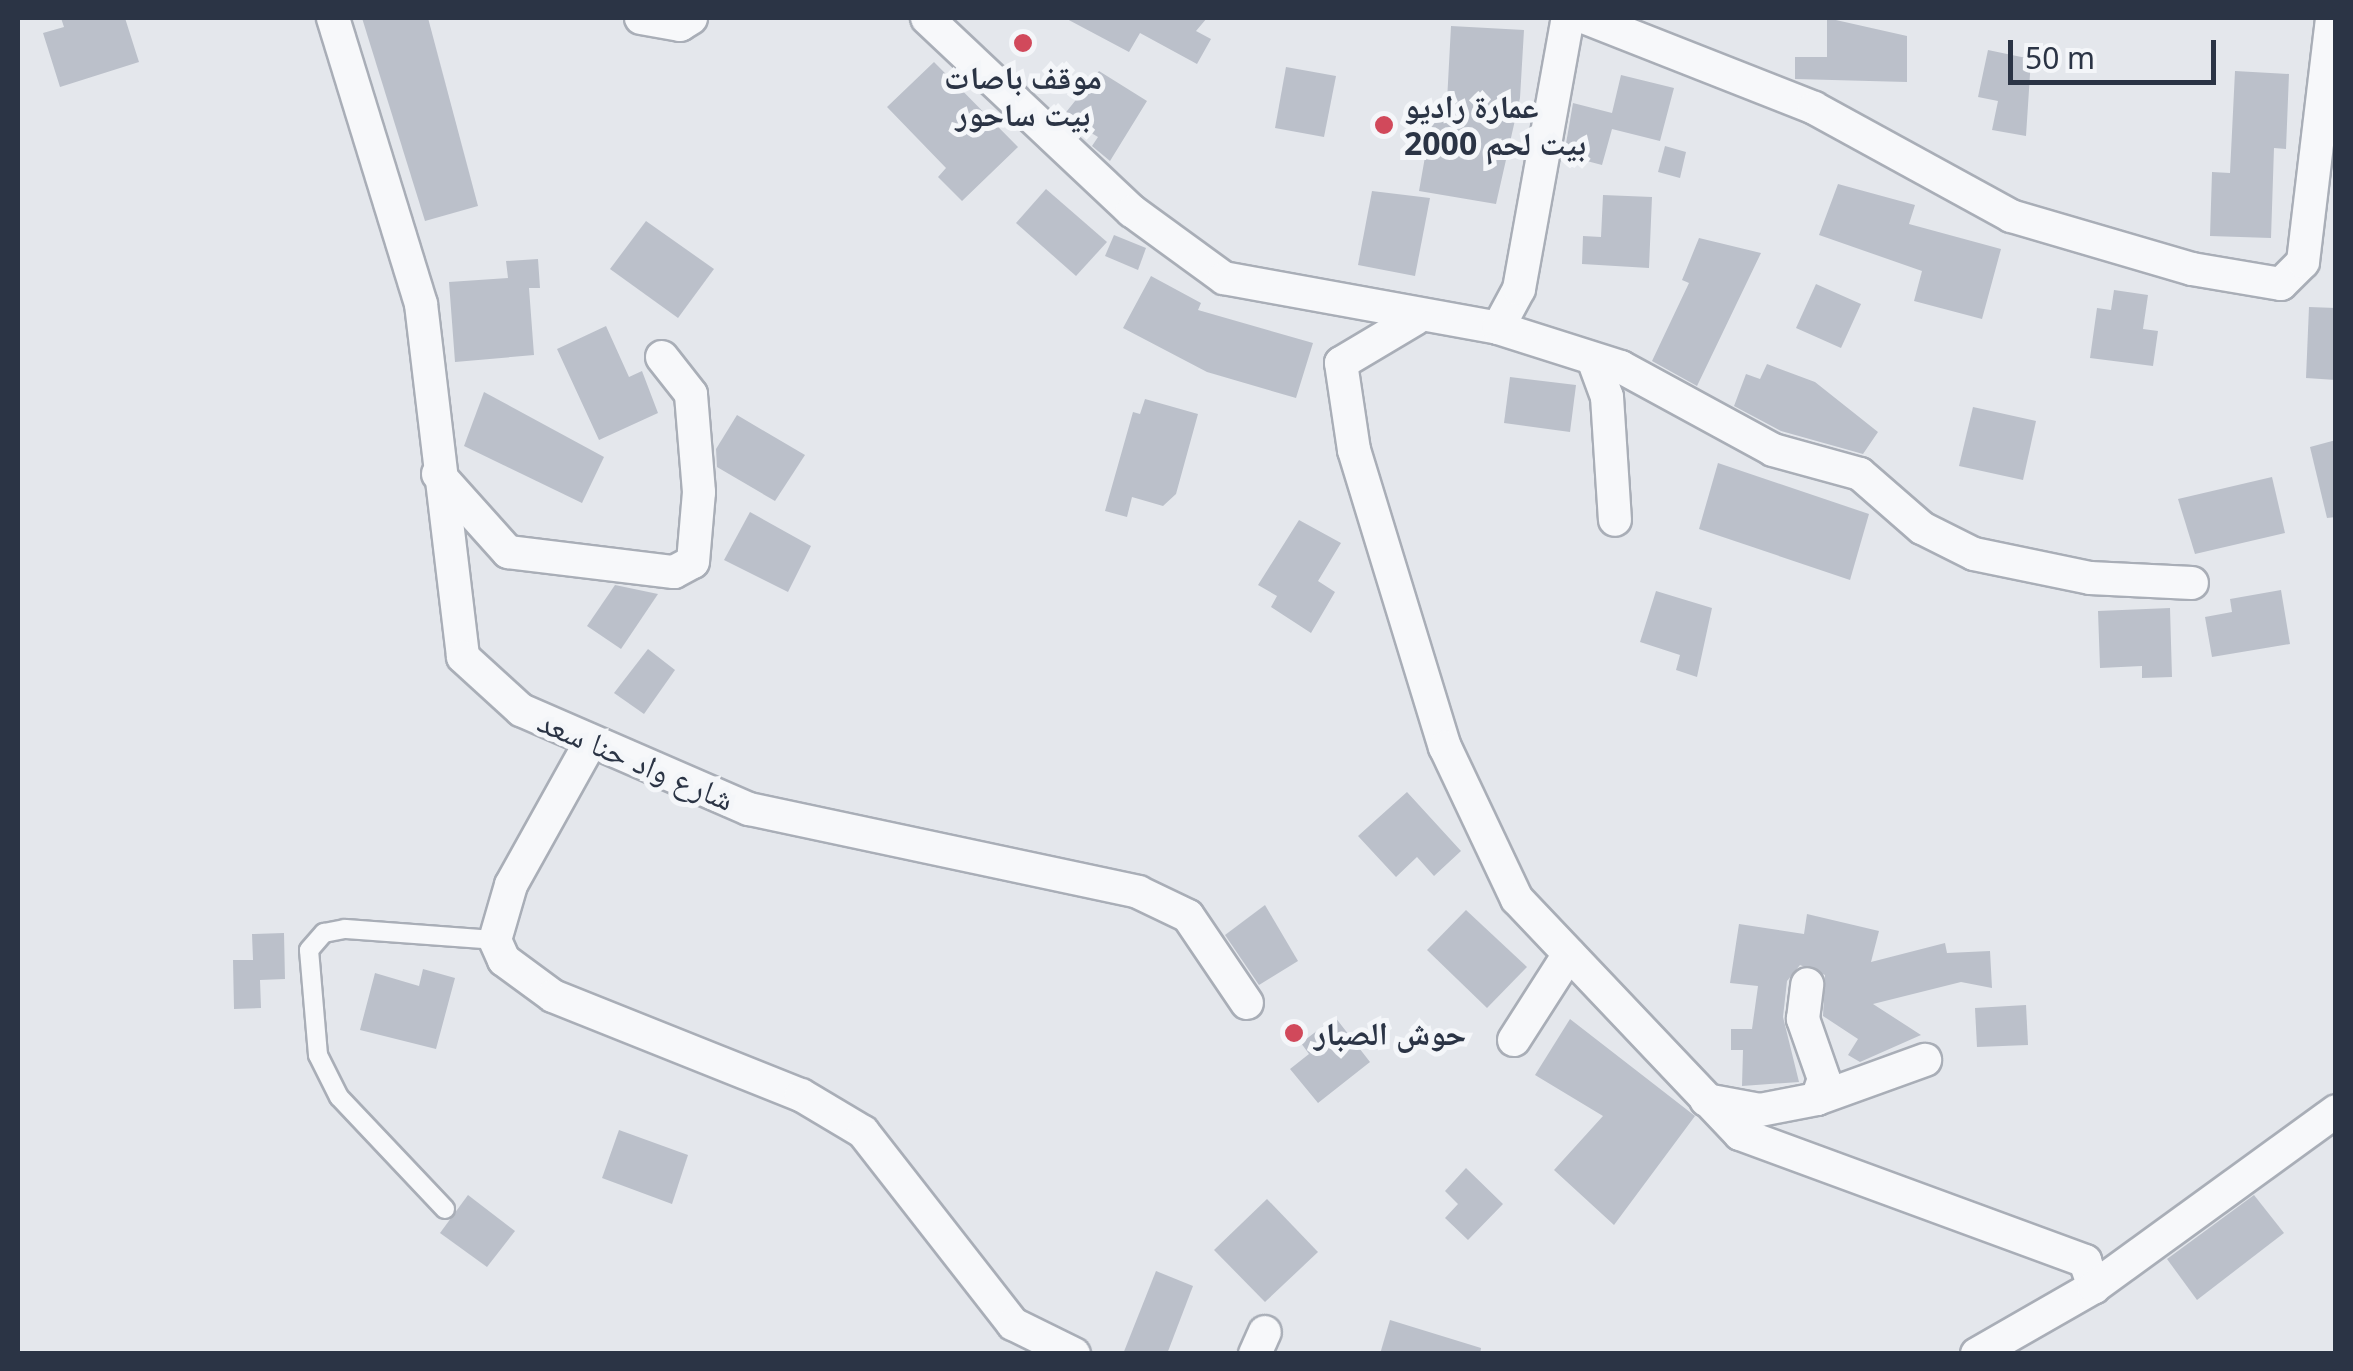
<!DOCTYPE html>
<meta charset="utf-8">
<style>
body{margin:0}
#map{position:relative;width:2353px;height:1371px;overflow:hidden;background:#e4e7ec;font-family:"Noto Sans","Noto Naskh Arabic",sans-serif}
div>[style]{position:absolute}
.building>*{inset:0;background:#bbc0ca}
.roads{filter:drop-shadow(2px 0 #a9aeb7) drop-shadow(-2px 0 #a9aeb7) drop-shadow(0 2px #a9aeb7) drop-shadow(0 -2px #a9aeb7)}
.lane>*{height:18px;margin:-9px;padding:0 9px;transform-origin:9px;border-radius:9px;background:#f7f8fa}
.street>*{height:32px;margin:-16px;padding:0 16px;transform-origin:16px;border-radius:16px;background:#f7f8fa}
.dots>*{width:28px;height:28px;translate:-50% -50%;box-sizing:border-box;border:5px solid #f4f6f9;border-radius:50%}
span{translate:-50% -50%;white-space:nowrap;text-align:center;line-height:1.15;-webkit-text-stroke:10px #f4f6f9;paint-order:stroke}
.poi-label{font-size:32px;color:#2b3445;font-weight:700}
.left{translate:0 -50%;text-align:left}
.street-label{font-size:32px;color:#2b3445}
.frame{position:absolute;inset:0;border:20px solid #2b3445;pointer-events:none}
.scale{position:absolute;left:2008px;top:40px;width:208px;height:45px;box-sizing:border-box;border:5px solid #2b3445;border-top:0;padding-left:12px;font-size:30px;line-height:35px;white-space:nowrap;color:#2b3445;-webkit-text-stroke:8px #f4f6f9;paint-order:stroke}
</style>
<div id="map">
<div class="building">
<i style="clip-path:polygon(61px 18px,125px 18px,139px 62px,60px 87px,43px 33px,64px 27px)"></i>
<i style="clip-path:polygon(362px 18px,428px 18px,478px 206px,425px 221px)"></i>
<i style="clip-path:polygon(1065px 18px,1207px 18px,1196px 31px,1211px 39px,1197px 64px,1140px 33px,1129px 52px)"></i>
<i style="clip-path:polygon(1827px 18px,1907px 36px,1907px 82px,1795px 79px,1795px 57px,1827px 57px)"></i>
<i style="clip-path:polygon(1451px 26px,1524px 30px,1520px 98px,1496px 204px,1419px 191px,1432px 117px,1446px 120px)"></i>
<i style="clip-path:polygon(1988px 50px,2031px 59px,2026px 136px,1992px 130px,1998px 101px,1978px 97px)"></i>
<i style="clip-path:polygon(934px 62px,1018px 147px,962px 201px,938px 177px,946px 168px,887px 107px)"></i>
<i style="clip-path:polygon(1286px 67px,1336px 76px,1324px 137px,1275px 128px)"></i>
<i style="clip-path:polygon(1099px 71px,1147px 101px,1110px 161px,1092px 146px,1098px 137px,1063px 116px)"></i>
<i style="clip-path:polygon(2235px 71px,2289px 74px,2286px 149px,2274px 148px,2271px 238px,2210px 236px,2212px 172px,2230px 173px)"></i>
<i style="clip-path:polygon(1621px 75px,1674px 88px,1660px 141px,1612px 129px,1602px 165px,1564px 155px,1573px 103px,1612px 113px)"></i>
<i style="clip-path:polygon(1665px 146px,1686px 152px,1680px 178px,1658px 172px)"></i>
<i style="clip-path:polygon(1838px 184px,1915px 205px,1909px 224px,2001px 249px,1982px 319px,1914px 301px,1922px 271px,1819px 235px)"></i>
<i style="clip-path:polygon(1046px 189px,1107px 242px,1076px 276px,1016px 223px)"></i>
<i style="clip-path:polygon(1372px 191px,1430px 198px,1415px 276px,1358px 265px)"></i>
<i style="clip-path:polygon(1603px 195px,1652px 197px,1649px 268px,1582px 264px,1583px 236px,1601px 237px)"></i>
<i style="clip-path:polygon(646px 221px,714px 269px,678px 318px,610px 269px)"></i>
<i style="clip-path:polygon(1114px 235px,1146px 248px,1138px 270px,1105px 256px)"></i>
<i style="clip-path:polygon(1699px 238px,1761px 253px,1697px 386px,1652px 361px,1689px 283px,1682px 280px)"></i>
<i style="clip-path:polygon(538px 259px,540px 288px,529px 288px,534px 355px,455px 362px,449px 282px,508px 278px,506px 261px)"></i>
<i style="clip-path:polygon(1151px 276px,1201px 303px,1198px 310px,1313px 343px,1296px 398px,1207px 372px,1123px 328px)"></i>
<i style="clip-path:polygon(1816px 284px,1861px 304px,1841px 348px,1796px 328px)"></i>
<i style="clip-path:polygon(2114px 290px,2148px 295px,2143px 329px,2158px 331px,2153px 366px,2090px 358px,2097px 308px,2111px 310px)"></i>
<i style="clip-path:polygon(2309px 307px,2336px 308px,2336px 380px,2306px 378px)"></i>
<i style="clip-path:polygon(606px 326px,629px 377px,642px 371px,658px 413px,599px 440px,557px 349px)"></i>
<i style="clip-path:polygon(1767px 364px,1815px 382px,1878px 432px,1863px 454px,1781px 431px,1734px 406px,1746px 374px,1760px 379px)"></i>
<i style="clip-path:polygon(1510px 377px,1576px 385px,1570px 432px,1504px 423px)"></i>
<i style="clip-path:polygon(484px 392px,604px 457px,582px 503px,464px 446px)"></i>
<i style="clip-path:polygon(1145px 399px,1198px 414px,1176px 494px,1163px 506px,1132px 497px,1127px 517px,1105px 511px,1133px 412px,1140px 414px)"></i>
<i style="clip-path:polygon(1973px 407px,2036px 421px,2023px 480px,1959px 466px)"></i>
<i style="clip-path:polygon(737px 415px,805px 455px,775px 501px,717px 467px,716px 449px)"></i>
<i style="clip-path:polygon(2336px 440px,2336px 517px,2327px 518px,2310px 447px)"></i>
<i style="clip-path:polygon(1718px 463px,1869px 514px,1850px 580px,1699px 529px)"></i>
<i style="clip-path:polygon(2272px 477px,2285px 533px,2195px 554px,2178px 499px)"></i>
<i style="clip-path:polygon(750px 512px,811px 546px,788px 592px,724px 560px)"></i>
<i style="clip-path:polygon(1299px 520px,1341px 543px,1318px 581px,1335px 592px,1311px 633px,1271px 607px,1277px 596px,1258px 585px)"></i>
<i style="clip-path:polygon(615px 585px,658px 594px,621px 649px,587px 626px)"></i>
<i style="clip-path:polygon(2281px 590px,2290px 644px,2212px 657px,2205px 617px,2232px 612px,2230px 599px)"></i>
<i style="clip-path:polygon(1656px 591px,1712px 608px,1697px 677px,1676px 670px,1680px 655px,1640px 642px)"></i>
<i style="clip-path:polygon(2170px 608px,2172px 677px,2142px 678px,2142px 666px,2100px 668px,2098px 611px)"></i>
<i style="clip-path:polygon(648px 649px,675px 670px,644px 714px,614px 693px)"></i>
<i style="clip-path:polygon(1407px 792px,1461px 851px,1434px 876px,1417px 857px,1396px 877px,1358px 836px)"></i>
<i style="clip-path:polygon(1265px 905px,1298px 961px,1259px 985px,1225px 935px)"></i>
<i style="clip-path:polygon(1466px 910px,1527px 967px,1487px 1008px,1427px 950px)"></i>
<i style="clip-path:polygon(1807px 914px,1879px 931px,1871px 962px,1945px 943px,1947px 953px,1990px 951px,1992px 988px,1961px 982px,1873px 1004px,1921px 1035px,1860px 1062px,1848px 1055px,1858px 1039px,1823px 1016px,1825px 975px,1800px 965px,1787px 981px,1783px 1017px,1799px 1082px,1742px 1086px,1743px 1050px,1731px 1050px,1731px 1029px,1752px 1029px,1758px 986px,1730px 983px,1739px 924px,1804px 934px)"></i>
<i style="clip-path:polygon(284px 933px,285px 979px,260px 980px,261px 1008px,234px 1009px,233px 960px,253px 960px,252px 934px)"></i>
<i style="clip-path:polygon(423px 969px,455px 978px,436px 1049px,360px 1030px,375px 973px,419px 986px)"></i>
<i style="clip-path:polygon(2026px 1005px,2028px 1045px,1977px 1047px,1975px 1008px)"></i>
<i style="clip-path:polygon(1335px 1017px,1370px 1062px,1318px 1103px,1290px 1069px,1309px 1054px,1301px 1043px)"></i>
<i style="clip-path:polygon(1570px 1019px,1695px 1116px,1614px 1225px,1554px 1170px,1603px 1116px,1535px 1075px)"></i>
<i style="clip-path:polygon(619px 1130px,688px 1155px,672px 1204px,602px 1178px)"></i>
<i style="clip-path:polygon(1466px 1168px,1503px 1204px,1468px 1240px,1445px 1218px,1458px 1204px,1445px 1191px)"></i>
<i style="clip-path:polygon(468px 1195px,515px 1231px,487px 1267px,440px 1233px)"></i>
<i style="clip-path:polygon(2254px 1195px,2284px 1233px,2197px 1300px,2167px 1259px)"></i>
<i style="clip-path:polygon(1267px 1199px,1318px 1252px,1265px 1302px,1214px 1250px)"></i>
<i style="clip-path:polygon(1156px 1271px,1193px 1286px,1167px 1354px,1123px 1354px)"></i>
<i style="clip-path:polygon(1390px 1320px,1481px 1348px,1480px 1354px,1380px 1354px)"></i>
</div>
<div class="roads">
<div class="lane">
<i style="left:445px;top:1209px;width:154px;rotate:-133.4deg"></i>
<i style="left:339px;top:1097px;width:47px;rotate:-116.6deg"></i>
<i style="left:318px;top:1055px;width:105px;rotate:-94.9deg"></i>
<i style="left:309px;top:950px;width:23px;rotate:-49deg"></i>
<i style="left:324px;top:933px;width:21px;rotate:-11deg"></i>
<i style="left:345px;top:929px;width:150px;rotate:4.2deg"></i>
</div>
<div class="street">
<i style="left:333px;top:18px;width:299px;rotate:72.9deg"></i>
<i style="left:421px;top:304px;width:355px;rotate:83.2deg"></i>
<i style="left:463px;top:657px;width:79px;rotate:42.4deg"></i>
<i style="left:521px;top:710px;width:249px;rotate:23.5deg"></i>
<i style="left:749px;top:809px;width:398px;rotate:12deg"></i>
<i style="left:1138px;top:892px;width:55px;rotate:25.6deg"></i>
<i style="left:1188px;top:916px;width:105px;rotate:55.9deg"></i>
<i style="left:641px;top:18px;width:40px;rotate:10deg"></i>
<i style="left:680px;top:25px;width:13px;rotate:-32deg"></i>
<i style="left:927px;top:18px;width:282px;rotate:43.3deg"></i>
<i style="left:1132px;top:211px;width:114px;rotate:36.1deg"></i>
<i style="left:1224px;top:278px;width:279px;rotate:10.3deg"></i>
<i style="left:1498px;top:328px;width:129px;rotate:17.6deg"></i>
<i style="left:1621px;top:367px;width:173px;rotate:28.6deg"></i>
<i style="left:1773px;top:450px;width:90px;rotate:15.4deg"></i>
<i style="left:1860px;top:474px;width:82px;rotate:41.1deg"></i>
<i style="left:1922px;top:528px;width:58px;rotate:26.6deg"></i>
<i style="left:1974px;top:554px;width:118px;rotate:11.7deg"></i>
<i style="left:2090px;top:578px;width:102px;rotate:2.8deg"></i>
<i style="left:1586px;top:18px;width:245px;rotate:21.5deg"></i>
<i style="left:1814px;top:108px;width:225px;rotate:28.7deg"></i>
<i style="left:2011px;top:216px;width:189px;rotate:16.3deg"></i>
<i style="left:2192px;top:269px;width:90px;rotate:9.6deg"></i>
<i style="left:2281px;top:284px;width:31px;rotate:-45deg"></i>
<i style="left:2303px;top:262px;width:246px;rotate:-83.2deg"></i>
<i style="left:1415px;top:319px;width:86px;rotate:149.3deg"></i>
<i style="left:1341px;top:363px;width:88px;rotate:81.5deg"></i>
<i style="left:1354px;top:450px;width:311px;rotate:73deg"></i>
<i style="left:1445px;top:747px;width:168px;rotate:64.7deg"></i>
<i style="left:1517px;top:899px;width:324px;rotate:46.5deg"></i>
<i style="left:1740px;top:1134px;width:368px;rotate:20.2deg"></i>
<i style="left:2085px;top:1261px;width:28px;rotate:71deg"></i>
<i style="left:2094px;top:1287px;width:135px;rotate:150.2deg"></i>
<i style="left:1498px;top:328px;width:44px;rotate:-61.7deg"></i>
<i style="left:1519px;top:289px;width:275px;rotate:-79.8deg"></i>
<i style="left:1593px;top:359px;width:40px;rotate:69.8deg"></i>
<i style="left:1607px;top:397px;width:123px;rotate:86.3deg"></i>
<i style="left:438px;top:474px;width:105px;rotate:48.1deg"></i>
<i style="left:508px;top:552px;width:167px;rotate:6.9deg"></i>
<i style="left:674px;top:572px;width:21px;rotate:-28deg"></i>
<i style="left:693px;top:562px;width:70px;rotate:-85.1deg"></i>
<i style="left:699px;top:492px;width:98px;rotate:-94.7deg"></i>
<i style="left:691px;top:394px;width:47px;rotate:-128.1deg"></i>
<i style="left:590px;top:743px;width:162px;rotate:119.1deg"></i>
<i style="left:511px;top:885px;width:57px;rotate:106.2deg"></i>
<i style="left:495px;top:940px;width:22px;rotate:66deg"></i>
<i style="left:504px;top:960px;width:61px;rotate:36.3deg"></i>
<i style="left:553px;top:996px;width:267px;rotate:21.8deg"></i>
<i style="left:801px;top:1095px;width:72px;rotate:30.8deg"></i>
<i style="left:863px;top:1132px;width:244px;rotate:52deg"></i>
<i style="left:1013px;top:1324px;width:68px;rotate:26.2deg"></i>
<i style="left:1514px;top:1040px;width:102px;rotate:-57.4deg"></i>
<i style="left:1817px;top:1099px;width:115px;rotate:-19.9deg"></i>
<i style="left:1706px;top:1100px;width:55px;rotate:10.5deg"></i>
<i style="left:1760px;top:1110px;width:58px;rotate:-10.9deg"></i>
<i style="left:1817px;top:1099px;width:21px;rotate:-71deg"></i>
<i style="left:1824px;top:1079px;width:64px;rotate:-109.3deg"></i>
<i style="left:1803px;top:1019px;width:35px;rotate:-83deg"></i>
<i style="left:2094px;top:1287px;width:299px;rotate:-36deg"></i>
<i style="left:1255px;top:1354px;width:24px;rotate:-66deg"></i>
</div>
</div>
<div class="dots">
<i style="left:1023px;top:43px;background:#d1495b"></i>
<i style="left:1384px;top:125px;background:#d1495b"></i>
<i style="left:1294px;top:1033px;background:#d1495b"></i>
</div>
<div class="poi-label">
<span style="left:1023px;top:96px">موقف باصات<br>بيت ساحور</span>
<span class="left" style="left:1404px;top:125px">عمارة راديو<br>بيت لحم 2000</span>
<span class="left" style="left:1314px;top:1033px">حوش الصبار</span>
</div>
<div class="street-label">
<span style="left:636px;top:760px;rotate:23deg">شارع واد حنا سعد</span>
</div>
<div class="frame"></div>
<div class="scale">50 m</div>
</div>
